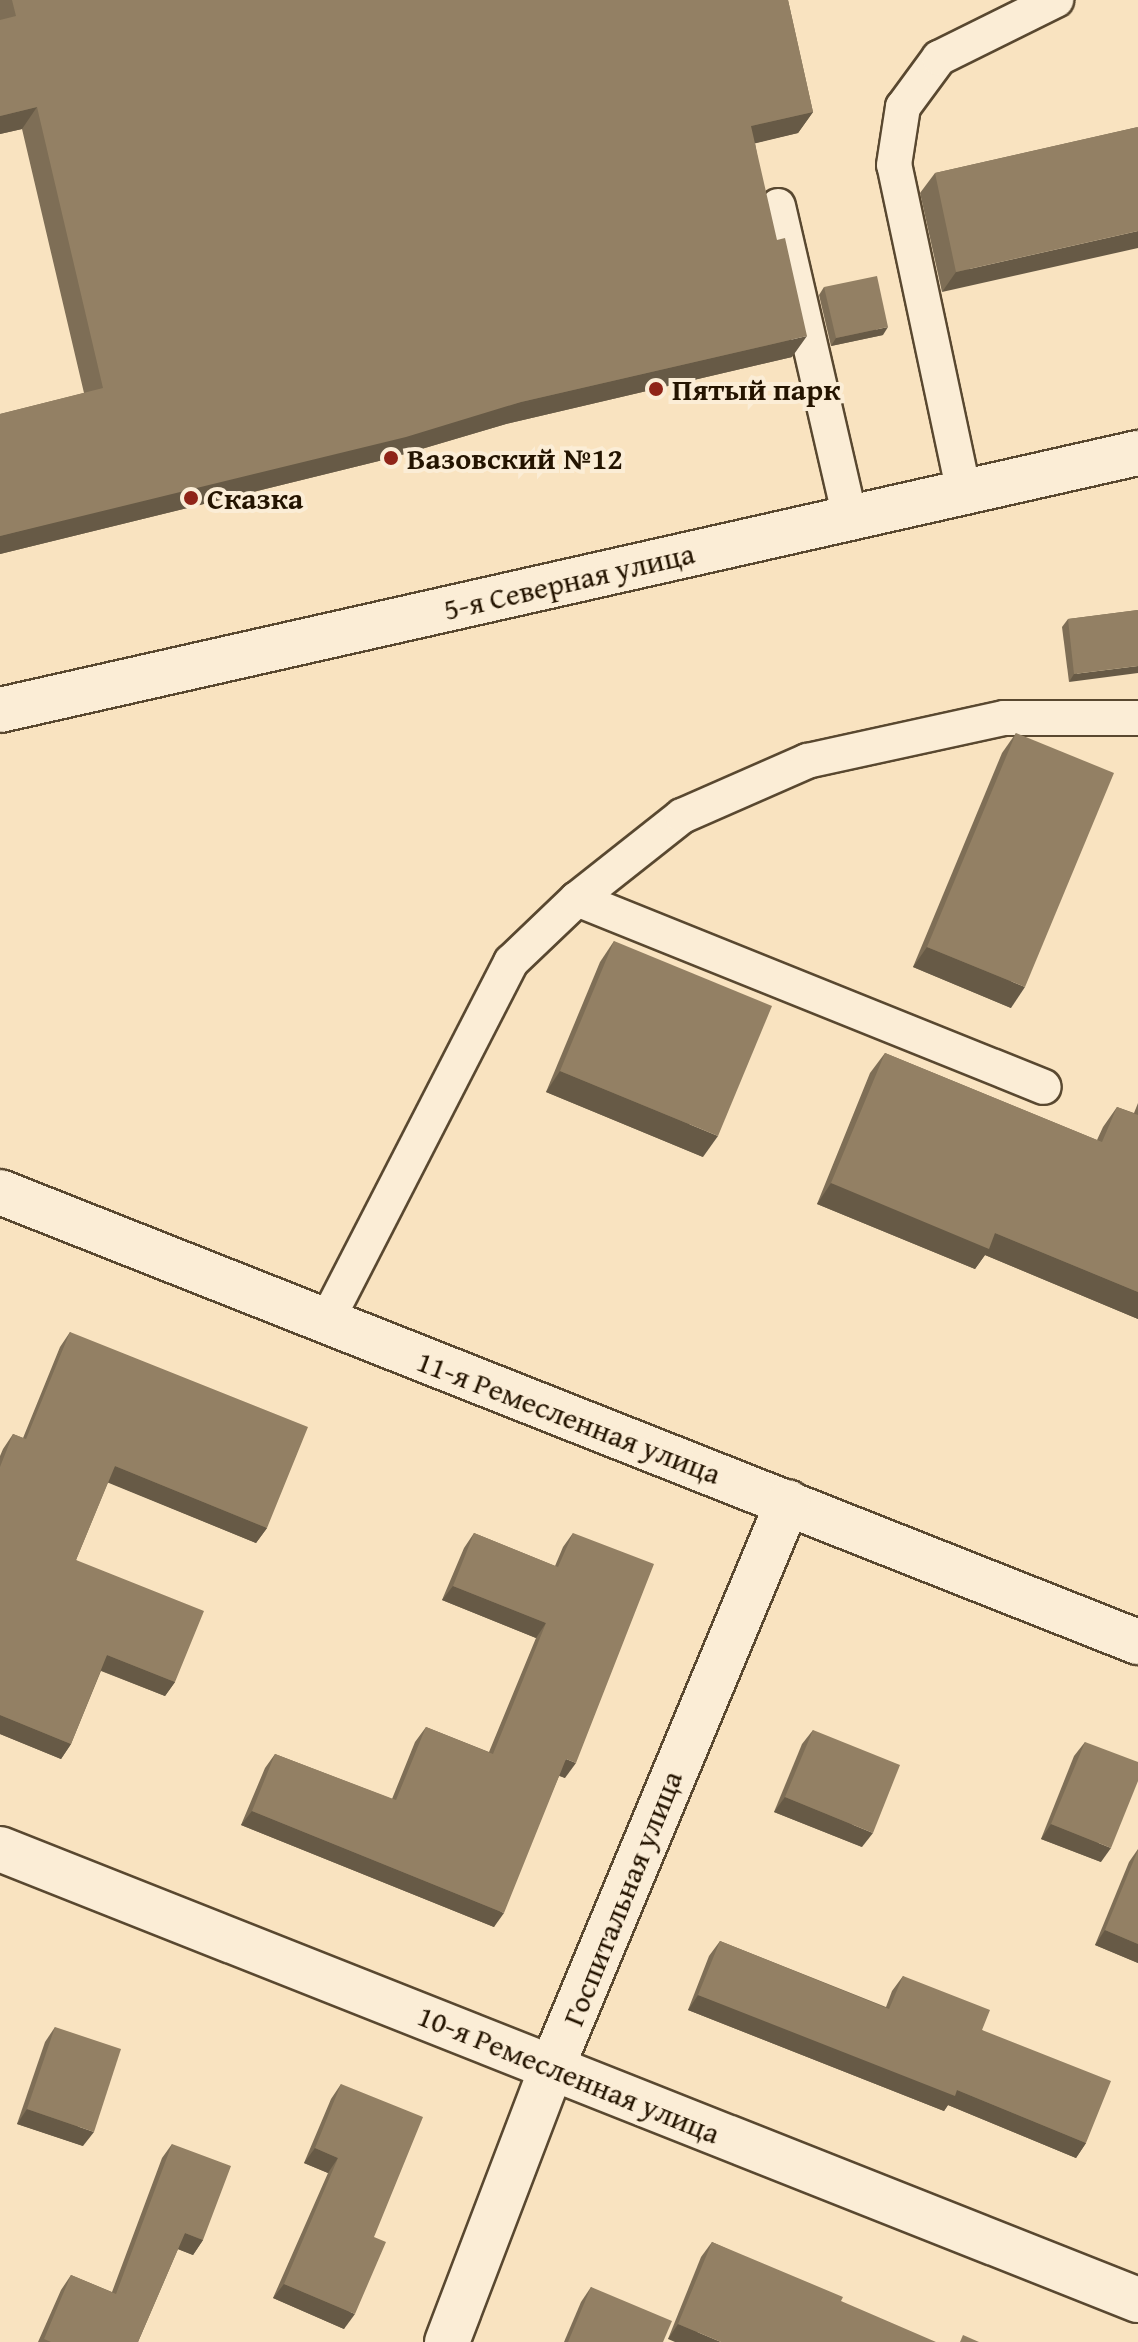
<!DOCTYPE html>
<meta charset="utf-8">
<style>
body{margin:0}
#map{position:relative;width:1138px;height:2342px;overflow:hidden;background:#f9e3c0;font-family:"Gentium Book Plus",serif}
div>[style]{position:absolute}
.roads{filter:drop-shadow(2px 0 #594830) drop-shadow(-2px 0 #594830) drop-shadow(0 2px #594830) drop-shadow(0 -2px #594830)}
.lane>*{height:34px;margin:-17px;padding:0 17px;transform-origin:17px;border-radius:17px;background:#fbedd6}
.secondary>*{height:44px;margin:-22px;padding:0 22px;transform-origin:22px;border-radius:22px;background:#fbedd6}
.wall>*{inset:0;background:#7e6e56}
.shaded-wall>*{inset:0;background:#675a46}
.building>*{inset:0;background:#938064}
.dots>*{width:22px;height:22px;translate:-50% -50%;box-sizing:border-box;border:4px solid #fbedd6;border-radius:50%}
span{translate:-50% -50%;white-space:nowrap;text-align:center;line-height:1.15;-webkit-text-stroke:8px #fbedd6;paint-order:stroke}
.poi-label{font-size:30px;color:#241400;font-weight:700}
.left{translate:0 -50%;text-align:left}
.street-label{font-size:30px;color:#241400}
</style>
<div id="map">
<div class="roads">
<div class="lane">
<i style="left:778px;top:206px;width:320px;rotate:77deg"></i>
<i style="left:964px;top:493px;width:335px;rotate:-102deg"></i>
<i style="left:894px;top:165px;width:59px;rotate:-81.2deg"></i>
<i style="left:903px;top:107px;width:61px;rotate:-53.7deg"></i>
<i style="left:939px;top:58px;width:131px;rotate:-26.4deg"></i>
<i style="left:577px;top:899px;width:134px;rotate:-38.3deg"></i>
<i style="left:682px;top:816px;width:137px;rotate:-23.7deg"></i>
<i style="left:807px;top:761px;width:202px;rotate:-12.3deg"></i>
<i style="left:1004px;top:718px;width:134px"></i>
<i style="left:326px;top:1322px;width:405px;rotate:-62.8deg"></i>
<i style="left:511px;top:962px;width:91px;rotate:-43.7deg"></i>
<i style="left:577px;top:899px;width:503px;rotate:21.93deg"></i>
</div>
<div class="secondary">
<i style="left:0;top:710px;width:1167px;rotate:-12.73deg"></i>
<i style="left:0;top:1192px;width:1224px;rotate:21.58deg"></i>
<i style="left:0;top:1849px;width:1224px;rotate:21.62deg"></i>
<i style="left:447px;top:2342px;width:294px;rotate:-69.1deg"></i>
<i style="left:552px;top:2067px;width:612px;rotate:-67.33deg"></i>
</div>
</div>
<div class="wall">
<i style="clip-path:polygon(0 0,788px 0,813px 112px,798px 133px,755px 143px,792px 357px,506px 424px,391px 458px,0 554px,0 414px,84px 393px,22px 129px,0 134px)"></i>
<i style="clip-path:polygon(1138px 127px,942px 292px,920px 193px,935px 173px)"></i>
<i style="clip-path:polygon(824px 287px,883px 335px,831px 346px,819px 295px)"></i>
<i style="clip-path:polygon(1138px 610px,1069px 682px,1062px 627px,1068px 619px)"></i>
<i style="clip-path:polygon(1016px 733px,1011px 1008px,913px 967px,1002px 753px)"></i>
<i style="clip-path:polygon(614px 941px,703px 1157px,546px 1092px,600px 962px)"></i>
<i style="clip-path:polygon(885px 1053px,1097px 1140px,1103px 1127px,1117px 1107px,1134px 1113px,1138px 1103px,1138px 1319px,985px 1255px,975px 1269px,817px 1204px,870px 1073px)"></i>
<i style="clip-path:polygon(70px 1332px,267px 1528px,256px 1543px,108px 1482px,76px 1560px,175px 1682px,165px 1696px,101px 1671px,71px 1744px,61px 1759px,0 1734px,0 1456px,3px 1449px,13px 1434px,23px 1438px,60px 1347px)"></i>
<i style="clip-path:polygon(474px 1533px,555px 1566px,563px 1547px,573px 1533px,565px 1778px,559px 1776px,494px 1927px,241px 1825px,265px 1768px,275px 1754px,392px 1799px,415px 1742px,426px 1727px,489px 1752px,536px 1638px,442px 1600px,464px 1548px)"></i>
<i style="clip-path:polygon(813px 1730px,862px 1847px,774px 1812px,802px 1744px)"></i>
<i style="clip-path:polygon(1085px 1742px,1101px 1862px,1041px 1839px,1074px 1756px)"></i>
<i style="clip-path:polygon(1138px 1849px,1138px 1963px,1095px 1945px,1129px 1862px)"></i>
<i style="clip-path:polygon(720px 1941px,886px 2007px,892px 1991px,903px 1976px,982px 2030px,1086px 2143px,1076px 2158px,948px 2105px,944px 2111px,688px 2010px,709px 1956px)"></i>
<i style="clip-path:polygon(55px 2027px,83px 2146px,17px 2124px,45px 2042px)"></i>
<i style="clip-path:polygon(341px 2084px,374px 2237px,344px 2329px,273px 2298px,328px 2173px,304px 2163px,331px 2099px)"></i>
<i style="clip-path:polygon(172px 2144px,203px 2240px,193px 2255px,178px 2249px,138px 2342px,38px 2342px,61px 2290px,71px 2275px,112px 2292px,162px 2158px)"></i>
<i style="clip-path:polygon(712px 2242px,841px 2301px,668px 2339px,701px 2257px)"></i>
<i style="clip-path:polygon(591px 2287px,663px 2342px,564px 2342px,581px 2302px)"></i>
</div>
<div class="shaded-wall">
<i style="clip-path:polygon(37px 107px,22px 129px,0 134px,0 116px)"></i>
<i style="clip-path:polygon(813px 112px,798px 133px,736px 148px,751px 126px)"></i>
<i style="clip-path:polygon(1138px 231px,1138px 248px,942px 292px,956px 272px)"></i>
<i style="clip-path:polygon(888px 327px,883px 335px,831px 346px,836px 338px)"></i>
<i style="clip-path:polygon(807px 336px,792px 357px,506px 424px,391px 458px,0 554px,0 536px,521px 402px)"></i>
<i style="clip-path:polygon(1138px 666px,1138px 673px,1069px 682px,1074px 674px)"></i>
<i style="clip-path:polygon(927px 947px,1025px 987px,1011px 1008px,913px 967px)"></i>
<i style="clip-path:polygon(560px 1071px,718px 1136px,703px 1157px,546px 1092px)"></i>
<i style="clip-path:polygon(831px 1183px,995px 1233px,1138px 1292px,1138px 1319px,985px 1255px,975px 1269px,817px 1204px)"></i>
<i style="clip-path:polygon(115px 1466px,267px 1528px,256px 1543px,104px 1481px)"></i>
<i style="clip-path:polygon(453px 1586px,546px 1623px,536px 1638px,442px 1600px)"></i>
<i style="clip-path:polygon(107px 1655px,175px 1682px,165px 1696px,97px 1669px)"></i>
<i style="clip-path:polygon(0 1715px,71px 1744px,61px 1759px,0 1734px)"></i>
<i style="clip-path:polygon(566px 1759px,576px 1763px,565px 1778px,556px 1774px)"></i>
<i style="clip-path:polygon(785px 1797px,873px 1833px,862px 1847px,774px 1812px)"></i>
<i style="clip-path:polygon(252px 1811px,504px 1913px,494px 1927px,241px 1825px)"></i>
<i style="clip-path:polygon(1051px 1824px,1111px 1848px,1101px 1862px,1041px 1839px)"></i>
<i style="clip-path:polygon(1105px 1930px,1138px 1944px,1138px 1963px,1095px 1945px)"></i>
<i style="clip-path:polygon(698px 1995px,957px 2090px,1086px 2143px,1076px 2158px,948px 2105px,944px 2111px,688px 2010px)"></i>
<i style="clip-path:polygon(27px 2109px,94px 2132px,83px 2146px,17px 2124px)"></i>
<i style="clip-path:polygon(315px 2148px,338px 2158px,328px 2173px,304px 2163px)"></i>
<i style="clip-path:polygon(185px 2233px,203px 2240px,193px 2255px,175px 2248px)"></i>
<i style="clip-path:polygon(284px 2284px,355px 2314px,344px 2329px,273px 2298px)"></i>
<i style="clip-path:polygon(678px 2324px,721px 2342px,675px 2342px,668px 2339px)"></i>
</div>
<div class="building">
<i style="clip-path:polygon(12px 0,788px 0,813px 112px,751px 126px,777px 240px,785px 238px,807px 336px,521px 402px,406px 437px,0 536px,0 414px,103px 388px,37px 107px,0 116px,0 20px,16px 16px)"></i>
<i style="clip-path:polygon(1138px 127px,1138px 231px,956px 272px,935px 173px)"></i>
<i style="clip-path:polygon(877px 276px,888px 327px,836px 338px,824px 287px)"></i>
<i style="clip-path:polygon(1138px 610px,1138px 666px,1074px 674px,1068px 619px)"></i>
<i style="clip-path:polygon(1016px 733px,1114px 773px,1025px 987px,927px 947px)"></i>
<i style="clip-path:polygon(614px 941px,772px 1006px,718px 1136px,560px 1071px)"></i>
<i style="clip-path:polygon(885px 1053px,1102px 1142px,1117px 1107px,1138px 1115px,1138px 1292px,995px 1233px,989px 1249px,831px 1183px)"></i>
<i style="clip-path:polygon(70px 1332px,308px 1427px,267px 1528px,115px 1466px,76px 1560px,204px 1611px,175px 1682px,107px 1655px,71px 1744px,0 1715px,0 1467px,13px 1434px,26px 1439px)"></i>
<i style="clip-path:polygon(474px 1533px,558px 1567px,573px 1533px,654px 1564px,576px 1763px,566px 1759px,504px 1913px,252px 1811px,275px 1754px,396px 1800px,426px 1727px,493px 1754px,546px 1623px,453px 1586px)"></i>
<i style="clip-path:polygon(813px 1730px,900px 1765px,873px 1833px,785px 1797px)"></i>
<i style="clip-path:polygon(1085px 1742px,1138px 1762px,1138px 1781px,1111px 1848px,1051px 1824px)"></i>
<i style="clip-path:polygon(1138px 1850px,1138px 1944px,1105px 1930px)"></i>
<i style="clip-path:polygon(720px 1941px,889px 2009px,903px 1976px,990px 2010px,982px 2030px,1111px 2081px,1086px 2143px,957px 2090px,955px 2096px,698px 1995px)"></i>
<i style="clip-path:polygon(55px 2027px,121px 2049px,94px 2132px,27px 2109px)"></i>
<i style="clip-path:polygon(341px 2084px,423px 2117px,374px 2237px,386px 2242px,355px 2314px,284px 2284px,338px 2158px,315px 2148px)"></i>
<i style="clip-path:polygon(172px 2144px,231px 2166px,203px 2240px,185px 2233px,138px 2342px,51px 2342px,44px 2339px,71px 2275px,116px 2294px)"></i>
<i style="clip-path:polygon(712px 2242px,843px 2297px,841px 2301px,936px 2342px,721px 2342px,678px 2324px)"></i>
<i style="clip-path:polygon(591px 2287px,672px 2321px,663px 2342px,568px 2342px)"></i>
<i style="clip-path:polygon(963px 2335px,979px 2342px,960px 2342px)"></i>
</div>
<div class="dots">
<i style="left:656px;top:389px;background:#8f2418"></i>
<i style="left:391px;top:458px;background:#8f2418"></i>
<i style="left:191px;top:498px;background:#8f2418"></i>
</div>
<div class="poi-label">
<span class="left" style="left:672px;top:389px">Пятый парк</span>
<span class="left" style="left:407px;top:458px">Вазовский №12</span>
<span class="left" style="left:207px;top:498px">Сказка</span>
</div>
<div class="street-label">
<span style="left:569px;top:581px;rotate:-13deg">5-я Северная улица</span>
<span style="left:569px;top:1417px;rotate:21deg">11-я Ремесленная улица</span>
<span style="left:622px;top:1898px;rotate:-68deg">Госпитальная улица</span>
<span style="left:569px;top:2074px;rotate:22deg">10-я Ремесленная улица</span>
</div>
</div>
